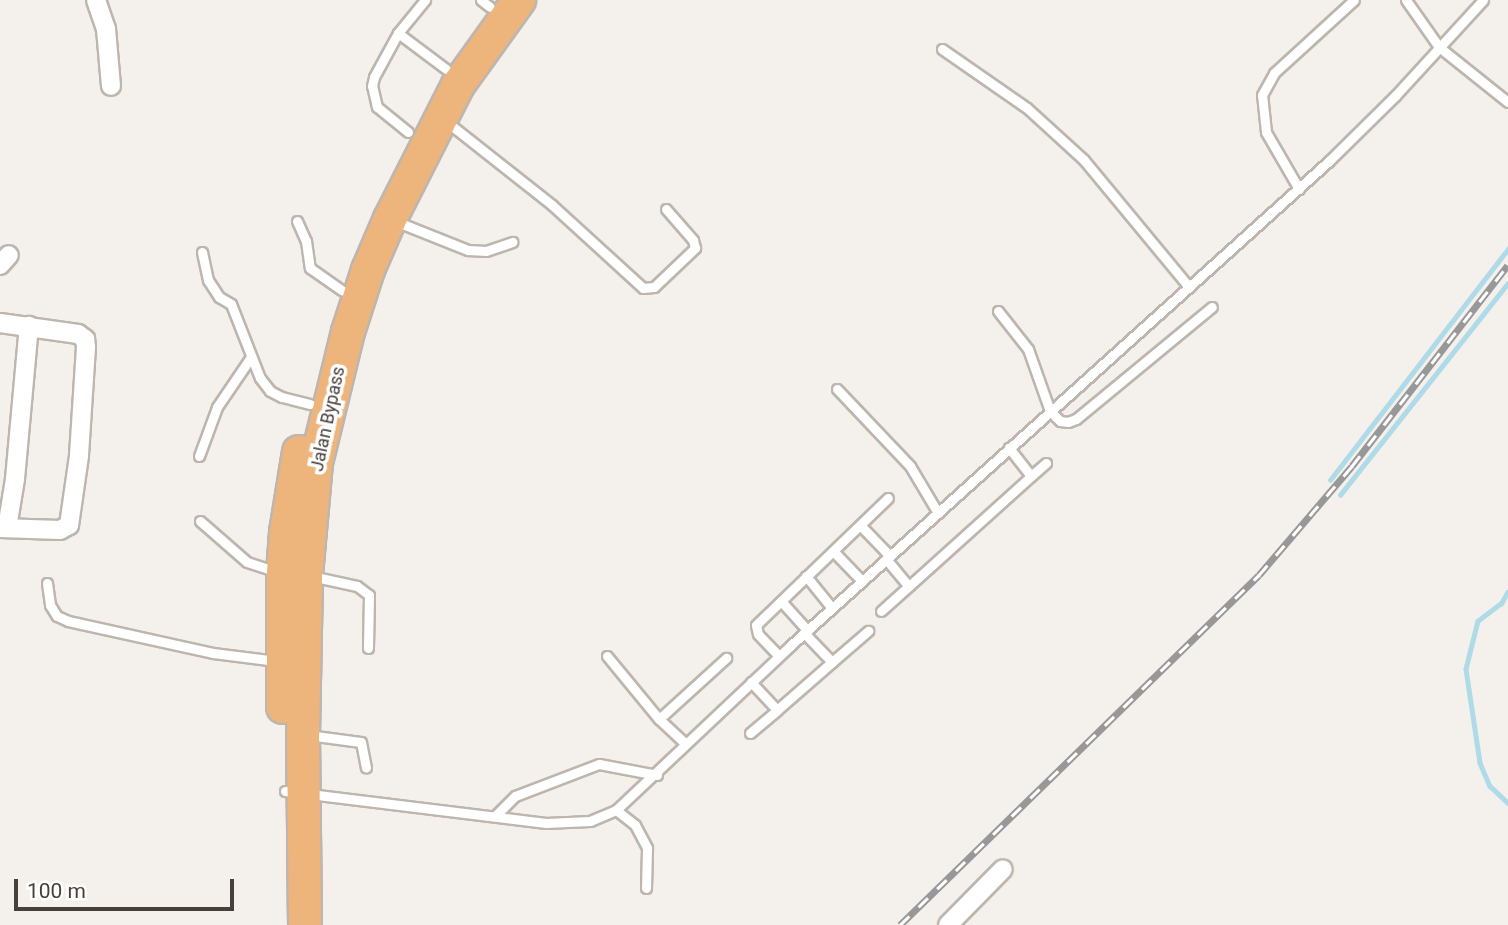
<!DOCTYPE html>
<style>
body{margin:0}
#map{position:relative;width:1508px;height:925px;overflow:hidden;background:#f4f0eb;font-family:Roboto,sans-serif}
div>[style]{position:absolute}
.stream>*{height:4.5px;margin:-2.25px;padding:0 2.25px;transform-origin:2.25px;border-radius:2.25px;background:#afdbe8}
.roads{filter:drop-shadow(2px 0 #beb6ae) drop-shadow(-2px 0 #beb6ae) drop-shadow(0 2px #beb6ae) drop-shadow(0 -2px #beb6ae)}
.lane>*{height:9px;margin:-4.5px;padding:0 4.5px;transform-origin:4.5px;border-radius:4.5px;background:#fff}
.street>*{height:18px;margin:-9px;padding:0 9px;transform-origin:9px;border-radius:9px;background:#fff}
.highway>*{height:32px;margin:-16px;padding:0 16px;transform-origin:16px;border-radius:16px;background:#edb57c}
.rail>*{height:7px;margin-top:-3.5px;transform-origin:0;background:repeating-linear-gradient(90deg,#fff 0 13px,#989898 0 26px);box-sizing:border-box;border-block:2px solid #989898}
span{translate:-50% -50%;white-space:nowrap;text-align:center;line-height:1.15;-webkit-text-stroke:7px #fff;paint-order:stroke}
.street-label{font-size:18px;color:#473f3a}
.scale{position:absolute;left:14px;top:879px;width:220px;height:32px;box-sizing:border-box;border:4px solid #473f3a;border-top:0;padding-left:9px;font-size:21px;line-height:24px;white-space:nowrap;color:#473f3a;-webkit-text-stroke:5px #fff;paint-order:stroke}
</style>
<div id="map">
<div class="stream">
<i style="left:1330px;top:480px;width:292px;rotate:-52.4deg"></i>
<i style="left:1340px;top:495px;width:270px;rotate:-51.6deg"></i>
<i style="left:1508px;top:592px;width:13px;rotate:119deg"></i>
<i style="left:1502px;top:603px;width:30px;rotate:143deg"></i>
<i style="left:1478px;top:621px;width:49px;rotate:104deg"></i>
<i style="left:1466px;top:669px;width:95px;rotate:81.5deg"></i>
<i style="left:1480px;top:763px;width:25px;rotate:67deg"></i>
<i style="left:1490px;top:786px;width:25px;rotate:43deg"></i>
</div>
<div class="roads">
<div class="lane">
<i style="left:481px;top:0;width:11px;rotate:38deg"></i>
<i style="left:1406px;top:0;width:57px;rotate:54.9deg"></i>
<i style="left:1439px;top:47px;width:88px;rotate:38.6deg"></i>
<i style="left:398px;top:33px;width:60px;rotate:36.9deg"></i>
<i style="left:942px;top:49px;width:103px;rotate:34.8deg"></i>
<i style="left:1027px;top:108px;width:77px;rotate:42.4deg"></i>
<i style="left:1084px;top:160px;width:165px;rotate:50.4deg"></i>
<i style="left:447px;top:122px;width:134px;rotate:38.3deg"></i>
<i style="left:552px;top:205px;width:123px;rotate:42.4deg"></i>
<i style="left:643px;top:288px;width:11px;rotate:-5deg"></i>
<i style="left:654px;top:287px;width:57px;rotate:-43.6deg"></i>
<i style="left:695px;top:248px;width:8px;rotate:-104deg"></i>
<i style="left:693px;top:240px;width:41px;rotate:-131.1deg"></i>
<i style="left:408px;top:132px;width:40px;rotate:-141deg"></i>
<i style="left:377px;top:107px;width:22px;rotate:-103deg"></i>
<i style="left:372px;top:86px;width:9px;rotate:-77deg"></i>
<i style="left:374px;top:77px;width:50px;rotate:-61.4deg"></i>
<i style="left:398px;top:33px;width:43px;rotate:-50.7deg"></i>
<i style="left:1299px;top:189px;width:66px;rotate:-120.1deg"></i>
<i style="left:1266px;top:132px;width:37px;rotate:-96deg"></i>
<i style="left:1262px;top:95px;width:25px;rotate:-61deg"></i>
<i style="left:1274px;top:73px;width:108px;rotate:-42.4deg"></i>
<i style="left:297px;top:221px;width:22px;rotate:66deg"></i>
<i style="left:306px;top:241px;width:27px;rotate:82deg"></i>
<i style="left:310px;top:268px;width:39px;rotate:35deg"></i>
<i style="left:395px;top:221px;width:79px;rotate:21.7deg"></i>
<i style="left:468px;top:250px;width:18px;rotate:3deg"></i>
<i style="left:486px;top:251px;width:28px;rotate:-19deg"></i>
<i style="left:202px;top:252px;width:29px;rotate:78deg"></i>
<i style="left:208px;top:280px;width:20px;rotate:57deg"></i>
<i style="left:219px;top:297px;width:14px;rotate:30deg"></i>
<i style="left:231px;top:304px;width:79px;rotate:68.6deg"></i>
<i style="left:260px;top:378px;width:16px;rotate:52deg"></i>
<i style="left:270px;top:391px;width:13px;rotate:27deg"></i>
<i style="left:282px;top:397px;width:29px;rotate:14deg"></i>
<i style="left:998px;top:311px;width:48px;rotate:51.7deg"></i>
<i style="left:1028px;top:349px;width:66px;rotate:70.5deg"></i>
<i style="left:1050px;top:411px;width:14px;rotate:45deg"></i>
<i style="left:1060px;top:421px;width:8px;rotate:7deg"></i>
<i style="left:1068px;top:422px;width:9px;rotate:-21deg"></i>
<i style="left:1076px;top:419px;width:176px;rotate:-39.5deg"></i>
<i style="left:837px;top:389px;width:106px;rotate:46.5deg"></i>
<i style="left:910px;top:466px;width:55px;rotate:59.2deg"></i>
<i style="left:199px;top:456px;width:52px;rotate:-69.8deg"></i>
<i style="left:217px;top:407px;width:60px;rotate:-55.8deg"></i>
<i style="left:1031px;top:476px;width:20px;rotate:-41deg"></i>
<i style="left:200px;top:521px;width:62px;rotate:41.1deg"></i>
<i style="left:247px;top:562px;width:33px;rotate:18deg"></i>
<i style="left:860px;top:525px;width:43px;rotate:45.9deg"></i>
<i style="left:833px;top:551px;width:42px;rotate:46deg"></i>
<i style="left:886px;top:559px;width:35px;rotate:50deg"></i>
<i style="left:909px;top:586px;width:164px;rotate:-42deg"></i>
<i style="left:1031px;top:476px;width:36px;rotate:-128deg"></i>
<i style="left:311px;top:576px;width:47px;rotate:12.3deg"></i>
<i style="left:357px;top:586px;width:15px;rotate:37deg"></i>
<i style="left:369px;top:595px;width:53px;rotate:91.1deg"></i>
<i style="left:806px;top:576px;width:41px;rotate:50.9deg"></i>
<i style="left:47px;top:583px;width:22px;rotate:82deg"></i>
<i style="left:50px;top:605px;width:13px;rotate:58deg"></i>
<i style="left:57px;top:616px;width:12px;rotate:24deg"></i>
<i style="left:68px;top:621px;width:148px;rotate:12.4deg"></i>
<i style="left:213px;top:653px;width:64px;rotate:7.1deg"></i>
<i style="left:781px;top:601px;width:39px;rotate:48deg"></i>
<i style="left:881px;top:611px;width:38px;rotate:-42deg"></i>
<i style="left:607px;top:656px;width:82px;rotate:50.5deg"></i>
<i style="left:659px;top:719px;width:35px;rotate:43deg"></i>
<i style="left:779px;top:656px;width:30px;rotate:-134deg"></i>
<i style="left:758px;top:634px;width:9px;rotate:-103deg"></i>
<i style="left:756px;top:625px;width:183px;rotate:-43.9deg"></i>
<i style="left:832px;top:662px;width:48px;rotate:-40.7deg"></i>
<i style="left:751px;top:682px;width:38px;rotate:47deg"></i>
<i style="left:777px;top:710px;width:73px;rotate:-41.1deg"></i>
<i style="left:832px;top:662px;width:40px;rotate:-134deg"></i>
<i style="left:659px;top:719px;width:91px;rotate:-42.3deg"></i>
<i style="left:750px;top:733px;width:35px;rotate:-40deg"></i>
<i style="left:308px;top:735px;width:53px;rotate:7.5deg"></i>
<i style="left:361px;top:742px;width:26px;rotate:79deg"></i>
<i style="left:285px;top:791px;width:263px;rotate:7deg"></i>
<i style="left:546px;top:823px;width:44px;rotate:-2.6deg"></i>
<i style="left:590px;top:821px;width:28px;rotate:-23deg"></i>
<i style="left:616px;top:810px;width:241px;rotate:-43.3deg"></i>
<i style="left:791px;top:645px;width:724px;rotate:-41.98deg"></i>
<i style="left:1329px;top:161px;width:93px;rotate:-44.6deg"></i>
<i style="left:1395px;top:96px;width:130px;rotate:-47.5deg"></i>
<i style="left:616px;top:810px;width:24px;rotate:38deg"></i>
<i style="left:635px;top:825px;width:26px;rotate:62deg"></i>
<i style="left:647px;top:848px;width:40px;rotate:91.4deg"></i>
<i style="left:496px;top:815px;width:27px;rotate:-45deg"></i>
<i style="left:515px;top:796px;width:90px;rotate:-20.9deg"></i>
<i style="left:599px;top:764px;width:59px;rotate:10.7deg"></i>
</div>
<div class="street">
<i style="left:96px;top:0;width:31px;rotate:71deg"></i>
<i style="left:106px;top:29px;width:57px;rotate:85deg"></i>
<i style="left:0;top:265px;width:13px;rotate:-48deg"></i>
<i style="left:0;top:323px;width:79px;rotate:8deg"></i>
<i style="left:78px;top:334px;width:9px;rotate:36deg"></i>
<i style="left:85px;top:339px;width:8px;rotate:83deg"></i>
<i style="left:86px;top:347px;width:109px;rotate:93.7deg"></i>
<i style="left:79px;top:456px;width:70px;rotate:98.2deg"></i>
<i style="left:69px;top:525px;width:10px;rotate:151deg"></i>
<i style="left:60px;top:530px;width:60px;rotate:-178.1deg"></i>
<i style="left:7px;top:528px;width:50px;rotate:-80.7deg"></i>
<i style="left:15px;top:479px;width:154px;rotate:-84.8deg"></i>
<i style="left:948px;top:925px;width:78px;rotate:-45.5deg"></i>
</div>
<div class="highway">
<i style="left:283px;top:707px;width:134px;rotate:-90deg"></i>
<i style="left:283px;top:573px;width:41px;rotate:-85.8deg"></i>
<i style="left:286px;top:532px;width:81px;rotate:-80.8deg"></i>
<i style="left:305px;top:925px;width:190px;rotate:-90.6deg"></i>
<i style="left:303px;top:735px;width:160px;rotate:-88.9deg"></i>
<i style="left:306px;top:575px;width:112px;rotate:-84.9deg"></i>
<i style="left:316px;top:463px;width:135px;rotate:-76.3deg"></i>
<i style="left:348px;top:332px;width:65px;rotate:-72.1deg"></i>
<i style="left:368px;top:270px;width:56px;rotate:-66.7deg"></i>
<i style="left:390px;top:219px;width:150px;rotate:-63.1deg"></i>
<i style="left:458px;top:85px;width:105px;rotate:-54.3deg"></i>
</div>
</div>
<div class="rail">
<i style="left:900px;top:925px;width:501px;rotate:-44.27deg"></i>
<i style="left:1259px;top:575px;width:143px;rotate:-49.5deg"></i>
<i style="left:1352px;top:466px;width:254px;rotate:-52.2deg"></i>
</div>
<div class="street-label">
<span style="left:328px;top:419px;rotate:-78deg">Jalan Bypass</span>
</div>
<div class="scale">100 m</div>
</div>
